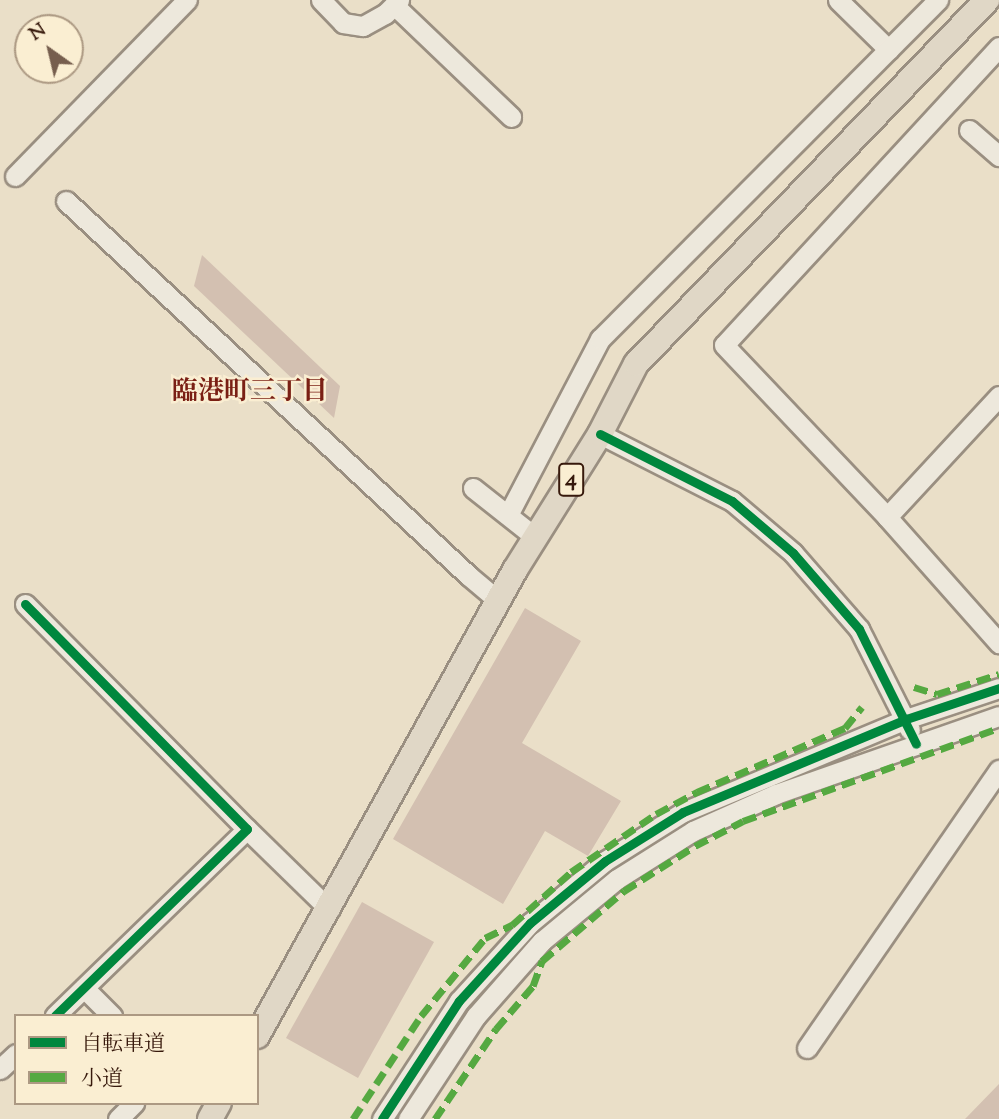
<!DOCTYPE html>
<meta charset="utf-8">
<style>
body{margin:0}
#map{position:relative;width:999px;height:1119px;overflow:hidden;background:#eadfc8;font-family:"Sorts Mill Goudy","Noto Serif JP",serif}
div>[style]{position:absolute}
.building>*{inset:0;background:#d3c0b1}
.roads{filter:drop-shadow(2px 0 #9a8f81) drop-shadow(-2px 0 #9a8f81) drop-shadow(0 2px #9a8f81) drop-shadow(0 -2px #9a8f81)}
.minor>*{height:19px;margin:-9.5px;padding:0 9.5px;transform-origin:9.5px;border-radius:9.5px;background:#ede8dc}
.major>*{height:24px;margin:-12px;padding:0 12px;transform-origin:12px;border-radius:12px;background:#e0d7c6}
.quiet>*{height:7px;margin-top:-3.5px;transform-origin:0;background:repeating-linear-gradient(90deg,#55a941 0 14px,transparent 0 21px)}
.cycleway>*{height:9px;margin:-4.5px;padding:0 4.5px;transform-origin:4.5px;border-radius:4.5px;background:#00873e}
span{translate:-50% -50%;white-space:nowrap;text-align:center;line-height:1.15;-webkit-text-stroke:5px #faeed2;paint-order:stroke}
.shield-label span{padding:2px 5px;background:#faeed2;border:2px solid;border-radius:5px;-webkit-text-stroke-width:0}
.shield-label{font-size:23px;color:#37190c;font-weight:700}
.neighbourhood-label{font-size:26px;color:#7a1f14;font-weight:700}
.legend{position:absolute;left:14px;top:1014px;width:245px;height:91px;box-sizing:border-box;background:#faeed2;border:2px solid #ac9983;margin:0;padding:9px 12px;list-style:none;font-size:21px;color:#37190c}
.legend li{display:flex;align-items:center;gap:14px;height:35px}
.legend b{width:35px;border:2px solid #ac9983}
.north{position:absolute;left:14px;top:14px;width:70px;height:70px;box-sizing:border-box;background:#faeed2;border:2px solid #ac9983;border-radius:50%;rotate:326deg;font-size:19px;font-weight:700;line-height:28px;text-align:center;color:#37190c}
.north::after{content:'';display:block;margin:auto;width:24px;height:32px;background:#765e4e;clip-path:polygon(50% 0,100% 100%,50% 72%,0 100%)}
</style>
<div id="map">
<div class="building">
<i style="clip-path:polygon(202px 255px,340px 386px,334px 418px,194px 286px)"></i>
<i style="clip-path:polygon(525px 608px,581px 641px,522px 743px,621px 801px,588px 856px,545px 831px,503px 904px,393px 839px)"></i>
<i style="clip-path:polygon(362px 902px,434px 942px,358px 1078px,286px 1038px)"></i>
<i style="clip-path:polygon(999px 1084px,999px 1119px,965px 1119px)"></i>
</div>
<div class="roads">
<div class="minor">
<i style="left:321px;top:0;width:32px;rotate:46deg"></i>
<i style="left:343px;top:23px;width:20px;rotate:9deg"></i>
<i style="left:363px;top:26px;width:25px;rotate:-29deg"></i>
<i style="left:385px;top:14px;width:20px;rotate:-45deg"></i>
<i style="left:838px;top:0;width:71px;rotate:44.4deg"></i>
<i style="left:394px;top:5px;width:162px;rotate:43.7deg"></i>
<i style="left:999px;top:47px;width:405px;rotate:132.7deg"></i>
<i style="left:724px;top:345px;width:237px;rotate:46.5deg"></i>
<i style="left:887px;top:517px;width:169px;rotate:48.4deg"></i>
<i style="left:969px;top:130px;width:40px;rotate:41deg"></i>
<i style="left:15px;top:176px;width:246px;rotate:-45.7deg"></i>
<i style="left:66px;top:201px;width:550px;rotate:42.94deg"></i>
<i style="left:469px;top:576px;width:38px;rotate:40deg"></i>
<i style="left:600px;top:434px;width:148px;rotate:26.9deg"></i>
<i style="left:732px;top:501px;width:80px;rotate:40.4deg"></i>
<i style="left:793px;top:553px;width:101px;rotate:49deg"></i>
<i style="left:859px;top:629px;width:113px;rotate:63.2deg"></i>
<i style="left:473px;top:488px;width:79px;rotate:38.3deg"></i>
<i style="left:508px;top:515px;width:199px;rotate:-62.4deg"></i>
<i style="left:600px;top:339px;width:479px;rotate:-45.1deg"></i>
<i style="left:887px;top:517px;width:165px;rotate:-47.2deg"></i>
<i style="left:25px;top:604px;width:316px;rotate:45.4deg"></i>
<i style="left:247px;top:829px;width:268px;rotate:135.8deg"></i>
<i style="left:247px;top:829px;width:115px;rotate:44.3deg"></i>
<i style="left:84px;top:988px;width:40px;rotate:45deg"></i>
<i style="left:807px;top:1048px;width:338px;rotate:-55.4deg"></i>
<i style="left:0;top:1069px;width:22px;rotate:-43deg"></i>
<i style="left:118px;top:1119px;width:23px;rotate:-45deg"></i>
<i style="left:382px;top:1119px;width:141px;rotate:-56.9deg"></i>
<i style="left:459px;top:1001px;width:105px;rotate:-47.7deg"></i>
<i style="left:530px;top:923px;width:97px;rotate:-39.6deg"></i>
<i style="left:605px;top:861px;width:92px;rotate:-32.1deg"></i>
<i style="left:683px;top:812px;width:242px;rotate:-22.6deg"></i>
<i style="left:906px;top:719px;width:98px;rotate:-18.4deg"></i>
<i style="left:408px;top:1119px;width:123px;rotate:-56.6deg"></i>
<i style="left:476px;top:1016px;width:100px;rotate:-48.7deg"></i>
<i style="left:542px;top:941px;width:97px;rotate:-39.6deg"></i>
<i style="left:617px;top:879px;width:90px;rotate:-32.3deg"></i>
<i style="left:693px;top:831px;width:91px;rotate:-24deg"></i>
<i style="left:776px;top:794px;width:236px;rotate:-19.3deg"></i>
</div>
<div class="major">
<i style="left:257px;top:1036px;width:533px;rotate:-61.03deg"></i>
<i style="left:515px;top:570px;width:160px;rotate:-58deg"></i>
<i style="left:600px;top:434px;width:79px;rotate:-62.8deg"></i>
<i style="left:636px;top:364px;width:506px;rotate:-46.04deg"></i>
<i style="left:210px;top:1119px;width:18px;rotate:-61deg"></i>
</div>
</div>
<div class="quiet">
<i style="left:914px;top:687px;width:24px;rotate:17deg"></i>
<i style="left:937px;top:694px;width:65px;rotate:-17.9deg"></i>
<i style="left:353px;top:1119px;width:123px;rotate:-56.6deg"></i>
<i style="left:421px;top:1016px;width:101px;rotate:-50.6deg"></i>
<i style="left:485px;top:938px;width:30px;rotate:-26deg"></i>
<i style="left:512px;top:925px;width:79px;rotate:-41.9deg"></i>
<i style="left:571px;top:872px;width:103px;rotate:-34.3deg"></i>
<i style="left:656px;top:814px;width:47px;rotate:-28.2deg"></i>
<i style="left:697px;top:792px;width:161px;rotate:-23.4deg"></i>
<i style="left:845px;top:728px;width:27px;rotate:-51deg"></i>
<i style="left:435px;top:1119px;width:109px;rotate:-55.9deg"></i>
<i style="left:496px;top:1029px;width:57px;rotate:-49.3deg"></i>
<i style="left:533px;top:986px;width:27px;rotate:-70deg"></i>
<i style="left:542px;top:961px;width:108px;rotate:-40.5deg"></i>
<i style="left:624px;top:891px;width:84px;rotate:-32.4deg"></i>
<i style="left:695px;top:846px;width:54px;rotate:-27.5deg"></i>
<i style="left:743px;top:821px;width:272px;rotate:-20deg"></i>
</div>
<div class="cycleway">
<i style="left:600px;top:434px;width:148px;rotate:26.9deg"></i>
<i style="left:732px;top:501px;width:80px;rotate:40.4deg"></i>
<i style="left:793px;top:553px;width:101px;rotate:49deg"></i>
<i style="left:859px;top:629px;width:128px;rotate:63.6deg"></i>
<i style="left:25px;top:604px;width:316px;rotate:45.4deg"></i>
<i style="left:247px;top:829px;width:268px;rotate:135.8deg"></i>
<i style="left:382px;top:1119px;width:141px;rotate:-56.9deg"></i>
<i style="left:459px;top:1001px;width:105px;rotate:-47.7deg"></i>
<i style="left:530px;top:923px;width:97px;rotate:-39.6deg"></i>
<i style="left:605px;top:861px;width:92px;rotate:-32.1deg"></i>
<i style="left:683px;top:812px;width:242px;rotate:-22.6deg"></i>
<i style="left:906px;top:719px;width:98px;rotate:-18.4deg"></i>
</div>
<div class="shield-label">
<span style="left:571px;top:480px">4</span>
</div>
<div class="neighbourhood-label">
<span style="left:250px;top:393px">臨港町三丁目</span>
</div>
<ul class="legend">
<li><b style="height:9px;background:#00873e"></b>自転車道</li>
<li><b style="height:9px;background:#55a941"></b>小道</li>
</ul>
<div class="north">N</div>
</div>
